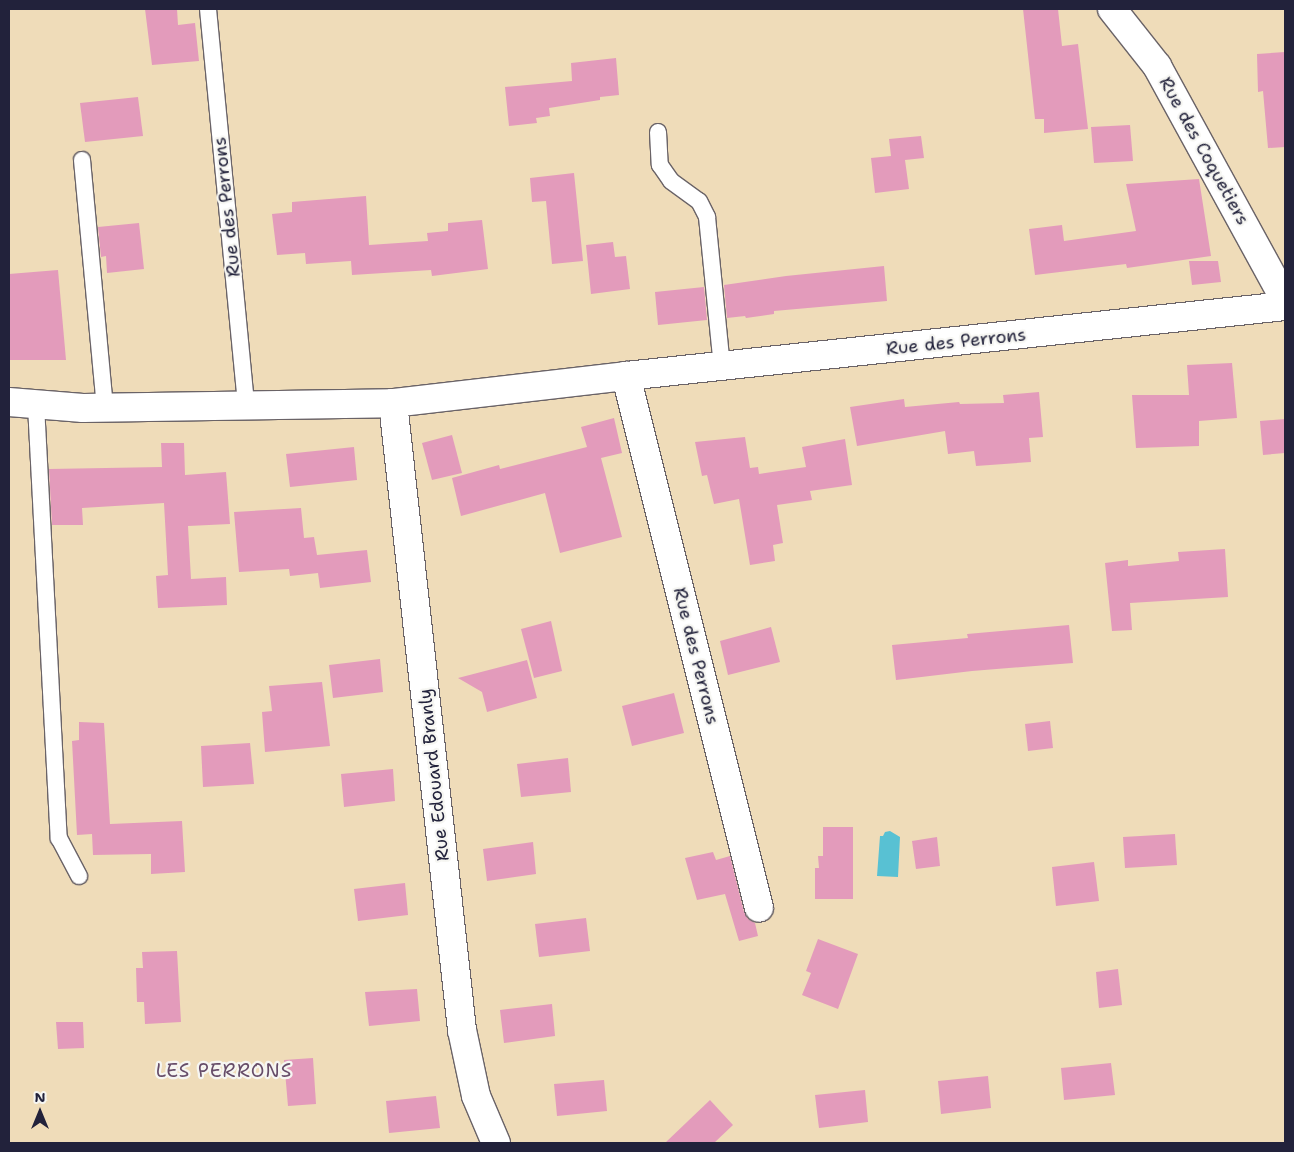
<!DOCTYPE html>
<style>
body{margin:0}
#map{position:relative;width:1294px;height:1152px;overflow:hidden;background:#efdcb9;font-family:"Shantell Sans",sans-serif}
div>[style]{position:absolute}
.water>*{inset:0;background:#58c1d3}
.building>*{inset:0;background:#e39bbb}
.roads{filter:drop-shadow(1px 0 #6a6367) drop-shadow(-1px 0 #6a6367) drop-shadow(0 1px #6a6367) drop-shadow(0 -1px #6a6367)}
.lane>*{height:16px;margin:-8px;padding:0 8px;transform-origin:8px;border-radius:8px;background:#fff}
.street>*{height:28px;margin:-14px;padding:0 14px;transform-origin:14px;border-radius:14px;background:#fff}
span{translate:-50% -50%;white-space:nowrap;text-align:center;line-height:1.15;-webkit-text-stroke:4.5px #f6f6f2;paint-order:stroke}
.street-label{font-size:18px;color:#22223b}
.neighbourhood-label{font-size:19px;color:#664c68;letter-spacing:1px}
.frame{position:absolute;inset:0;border:10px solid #22223b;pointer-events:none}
.north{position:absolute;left:15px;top:1087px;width:50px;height:50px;-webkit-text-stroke:4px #f6f6f2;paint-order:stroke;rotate:0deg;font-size:14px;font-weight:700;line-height:20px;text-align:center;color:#22223b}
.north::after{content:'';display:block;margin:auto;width:18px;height:22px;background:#22223b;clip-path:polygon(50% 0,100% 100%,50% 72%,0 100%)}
</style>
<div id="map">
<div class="water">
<i style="clip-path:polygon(890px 831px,900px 837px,898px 877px,877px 876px,880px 836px,883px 836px,885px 832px)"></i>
</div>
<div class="building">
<i style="clip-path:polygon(145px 9px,177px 9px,178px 25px,195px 23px,199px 61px,152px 65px)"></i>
<i style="clip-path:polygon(1023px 9px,1058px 9px,1062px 46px,1078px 44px,1088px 129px,1044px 133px,1044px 119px,1035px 119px)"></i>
<i style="clip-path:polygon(1285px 52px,1285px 147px,1268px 148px,1263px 91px,1258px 92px,1257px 54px)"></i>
<i style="clip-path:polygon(616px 58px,619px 95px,600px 97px,600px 100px,549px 108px,550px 116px,536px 118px,537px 123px,509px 126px,505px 87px,572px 81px,571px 63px)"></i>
<i style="clip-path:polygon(138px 97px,143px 136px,85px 142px,80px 103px)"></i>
<i style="clip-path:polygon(1130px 125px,1133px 161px,1094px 163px,1091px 127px)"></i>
<i style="clip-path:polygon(921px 136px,924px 158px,905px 160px,909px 189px,875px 193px,871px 158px,891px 156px,889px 139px)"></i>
<i style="clip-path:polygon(574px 173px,583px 261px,552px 264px,546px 201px,532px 202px,530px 178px)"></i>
<i style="clip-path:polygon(1199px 179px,1211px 256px,1127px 268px,1126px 264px,1035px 275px,1029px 229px,1062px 225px,1064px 241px,1136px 231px,1126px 184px)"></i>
<i style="clip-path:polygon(366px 196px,369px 245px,428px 241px,427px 233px,448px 231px,448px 223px,482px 220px,488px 269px,432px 276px,431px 270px,352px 275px,351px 261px,306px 264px,305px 253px,277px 255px,272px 214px,292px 212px,292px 202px)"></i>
<i style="clip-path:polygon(139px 223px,144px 269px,107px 273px,106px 256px,101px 257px,98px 227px)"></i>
<i style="clip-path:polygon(613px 242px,615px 257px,626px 256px,630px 289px,591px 294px,586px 245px)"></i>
<i style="clip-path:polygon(1189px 261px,1218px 261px,1221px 282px,1192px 285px)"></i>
<i style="clip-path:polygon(884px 266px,887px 301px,774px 311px,774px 314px,746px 318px,745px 316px,727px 318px,724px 285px,786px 276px)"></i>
<i style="clip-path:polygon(58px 270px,66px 360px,9px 360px,9px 274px)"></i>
<i style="clip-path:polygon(704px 287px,707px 320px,658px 325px,655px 292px)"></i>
<i style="clip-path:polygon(1232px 363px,1237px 418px,1199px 421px,1199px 446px,1136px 448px,1132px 395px,1189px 395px,1187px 365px)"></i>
<i style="clip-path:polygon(1039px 392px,1043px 437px,1029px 438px,1031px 462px,976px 466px,974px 451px,948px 454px,945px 431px,857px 446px,850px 407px,904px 399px,905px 407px,959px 402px,960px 404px,1004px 403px,1003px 395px)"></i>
<i style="clip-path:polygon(614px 418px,622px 453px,601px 458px,622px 537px,560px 553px,545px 493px,461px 516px,452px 478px,499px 465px,500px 469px,587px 447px,581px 427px)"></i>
<i style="clip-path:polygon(1285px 419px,1285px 453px,1263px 455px,1260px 421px)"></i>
<i style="clip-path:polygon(452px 435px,462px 473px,432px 480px,422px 443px)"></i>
<i style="clip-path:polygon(745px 437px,750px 468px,758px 467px,759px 474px,806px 467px,802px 447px,845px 439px,852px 485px,810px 491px,812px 500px,777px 505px,783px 543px,773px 545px,775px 561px,750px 565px,739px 499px,714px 504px,707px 475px,702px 476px,695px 442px)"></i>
<i style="clip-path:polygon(161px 443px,184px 443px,185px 475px,226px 472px,230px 524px,188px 526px,191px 579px,226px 577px,227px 605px,158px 608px,156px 576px,168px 575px,164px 503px,82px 508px,83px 525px,52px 525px,49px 469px,162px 467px)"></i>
<i style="clip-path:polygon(354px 447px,357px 480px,290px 487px,286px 454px)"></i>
<i style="clip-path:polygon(301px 508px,304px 538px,314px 537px,317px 555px,367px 550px,371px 582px,320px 588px,318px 573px,290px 576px,289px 569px,239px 572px,234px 512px)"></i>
<i style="clip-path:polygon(1225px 549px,1228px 597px,1130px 603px,1132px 630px,1112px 631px,1105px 563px,1128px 560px,1128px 566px,1179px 561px,1178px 552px)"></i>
<i style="clip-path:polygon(551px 621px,562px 671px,534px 678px,521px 629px)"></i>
<i style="clip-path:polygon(1069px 625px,1073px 663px,972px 671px,896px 680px,892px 645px,968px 638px,967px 634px)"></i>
<i style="clip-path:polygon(771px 627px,780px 662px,728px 675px,720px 641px)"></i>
<i style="clip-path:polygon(380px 659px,383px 692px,333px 698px,329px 665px)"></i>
<i style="clip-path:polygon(527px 660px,537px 698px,487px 712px,482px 692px,458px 678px)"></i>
<i style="clip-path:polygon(322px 682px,330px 746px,265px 752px,262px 712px,272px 711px,269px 686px)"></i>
<i style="clip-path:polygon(674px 693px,684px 733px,632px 746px,622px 706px)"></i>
<i style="clip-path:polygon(1050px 721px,1053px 748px,1028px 751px,1025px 724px)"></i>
<i style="clip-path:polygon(79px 722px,104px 723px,110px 824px,182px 821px,185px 872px,151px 874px,151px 854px,93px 855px,92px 834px,77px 835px,72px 741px,79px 740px)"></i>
<i style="clip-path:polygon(250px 743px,254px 784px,203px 787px,201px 746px)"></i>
<i style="clip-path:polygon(568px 758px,571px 792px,521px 797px,517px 764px)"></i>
<i style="clip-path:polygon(393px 769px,395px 801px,344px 807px,341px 774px)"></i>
<i style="clip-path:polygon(823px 827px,853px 827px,853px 899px,815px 899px,815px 868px,819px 868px,818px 856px,823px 856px)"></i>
<i style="clip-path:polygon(1175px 834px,1177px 865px,1125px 868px,1123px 837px)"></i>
<i style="clip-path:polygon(937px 837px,940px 866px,916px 869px,912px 841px)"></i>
<i style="clip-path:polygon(533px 842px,536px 874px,487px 881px,483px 849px)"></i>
<i style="clip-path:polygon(713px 852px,716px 860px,730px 856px,744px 912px,748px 919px,755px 923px,758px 936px,739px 941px,725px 894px,697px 900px,685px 858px)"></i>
<i style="clip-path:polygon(1094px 862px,1099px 901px,1056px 906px,1052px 867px)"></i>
<i style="clip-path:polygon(405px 883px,408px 915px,358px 921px,354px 889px)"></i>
<i style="clip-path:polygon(586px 918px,590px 951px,539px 957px,535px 924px)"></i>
<i style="clip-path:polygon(818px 939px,858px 954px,838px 1009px,802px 995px,811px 973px,806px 971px)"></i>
<i style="clip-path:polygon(177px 951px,181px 1022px,145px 1024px,144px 1002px,137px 1002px,136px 968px,143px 968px,142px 952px)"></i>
<i style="clip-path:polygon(1118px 969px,1122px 1005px,1099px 1008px,1096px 972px)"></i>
<i style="clip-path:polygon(417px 989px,420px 1021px,369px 1026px,365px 992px)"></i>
<i style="clip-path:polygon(552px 1004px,555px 1036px,504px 1043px,500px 1010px)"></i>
<i style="clip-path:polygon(56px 1022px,83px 1022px,84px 1048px,58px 1049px)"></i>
<i style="clip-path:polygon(313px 1058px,316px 1104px,288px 1106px,284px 1060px)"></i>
<i style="clip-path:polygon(1111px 1063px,1115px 1095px,1064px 1100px,1061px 1068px)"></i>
<i style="clip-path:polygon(988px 1076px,991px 1108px,941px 1114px,938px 1081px)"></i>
<i style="clip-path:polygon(604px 1080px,607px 1111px,557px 1116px,554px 1084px)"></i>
<i style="clip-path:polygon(865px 1090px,868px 1122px,819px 1128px,815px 1095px)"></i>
<i style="clip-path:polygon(436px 1096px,440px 1128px,389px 1133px,386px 1101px)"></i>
<i style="clip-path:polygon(710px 1100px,733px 1125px,714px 1143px,665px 1143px)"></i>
</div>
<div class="roads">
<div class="lane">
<i style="left:208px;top:9px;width:398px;rotate:84.5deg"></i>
<i style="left:658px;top:132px;width:33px;rotate:87deg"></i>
<i style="left:660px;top:165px;width:19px;rotate:55deg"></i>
<i style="left:671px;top:181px;width:34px;rotate:36deg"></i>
<i style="left:699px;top:201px;width:18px;rotate:63deg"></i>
<i style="left:707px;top:217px;width:150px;rotate:84.3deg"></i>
<i style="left:82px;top:160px;width:249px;rotate:84.7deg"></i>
<i style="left:36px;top:405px;width:434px;rotate:87deg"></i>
<i style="left:59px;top:838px;width:43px;rotate:62.2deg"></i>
</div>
<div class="street">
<i style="left:1112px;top:9px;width:73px;rotate:51.7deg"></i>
<i style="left:1157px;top:66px;width:267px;rotate:61.3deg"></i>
<i style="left:626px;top:376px;width:548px;rotate:75.96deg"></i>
<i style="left:9px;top:402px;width:74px;rotate:4.6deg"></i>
<i style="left:83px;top:408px;width:310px;rotate:-0.9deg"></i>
<i style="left:393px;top:403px;width:235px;rotate:-6.6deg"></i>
<i style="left:626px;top:376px;width:663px;rotate:-6.06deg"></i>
<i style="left:393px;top:403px;width:631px;rotate:83.72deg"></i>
<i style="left:462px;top:1030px;width:67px;rotate:78deg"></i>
<i style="left:476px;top:1096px;width:51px;rotate:66.9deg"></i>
</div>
</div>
<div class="street-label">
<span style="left:1204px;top:151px;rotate:61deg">Rue des Coquetiers</span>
<span style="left:227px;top:207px;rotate:-96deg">Rue des Perrons</span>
<span style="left:956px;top:342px;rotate:-6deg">Rue des Perrons</span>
<span style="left:696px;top:656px;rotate:76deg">Rue des Perrons</span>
<span style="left:434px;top:775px;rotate:-96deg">Rue Edouard Branly</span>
</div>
<div class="neighbourhood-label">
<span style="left:224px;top:1071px">LES PERRONS</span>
</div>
<div class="frame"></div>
<div class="north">N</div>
</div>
